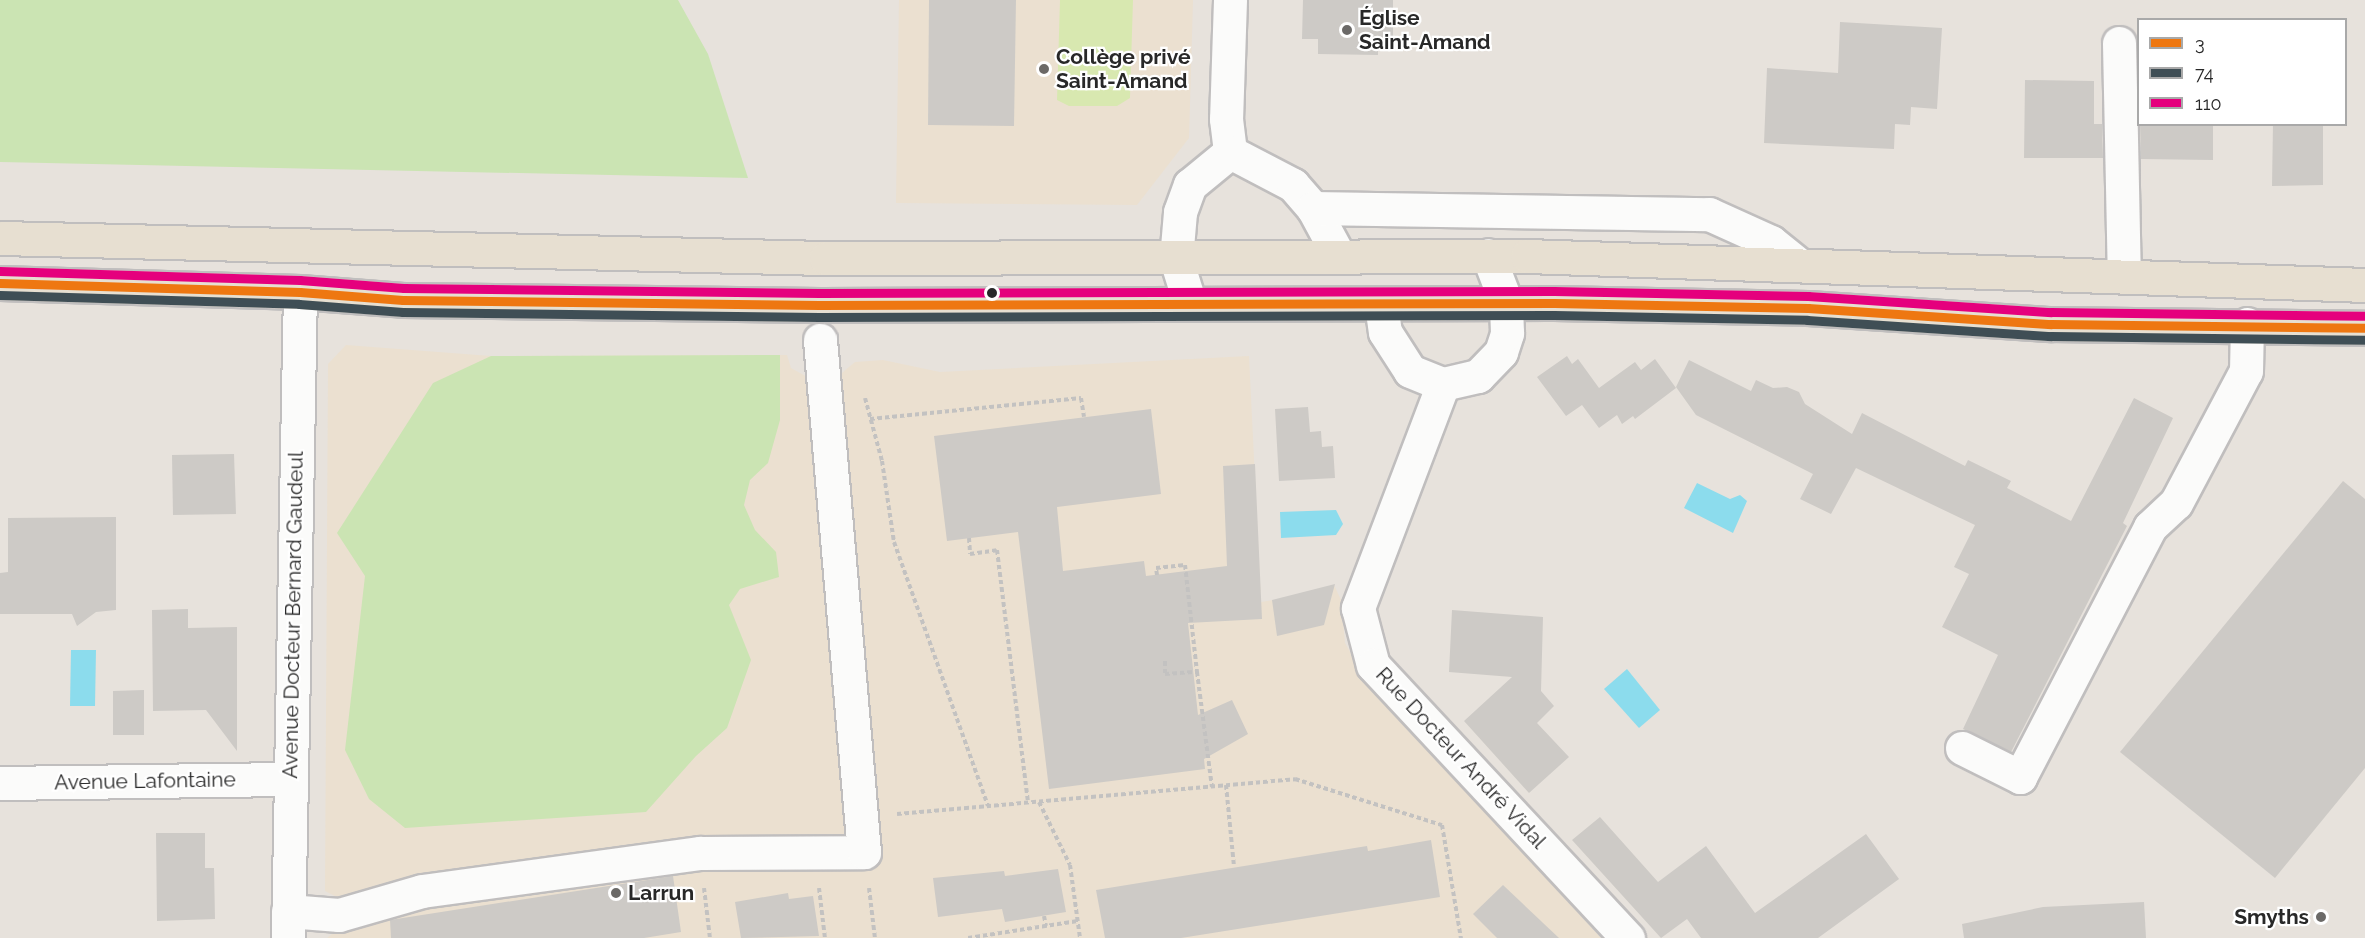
<!DOCTYPE html>
<meta charset="utf-8">
<style>
body{margin:0}
#map{position:relative;width:2365px;height:938px;overflow:hidden;background:#e7e2dc;font-family:Raleway,sans-serif}
div>[style]{position:absolute}
.education>*{inset:0;background:#ebe0d0}
.green>*{inset:0;background:#cbe4b3}
.pitch>*{inset:0;background:#d8e8b0}
.water>*{inset:0;background:#8cdced}
.building>*{inset:0;background:#cdcac6}
.path>*{height:4px;margin-top:-2px;transform-origin:0;background:repeating-linear-gradient(90deg,#c3c2c1 0 4.5px,transparent 0 7.5px)}
.roads{filter:drop-shadow(2px 0 #c0bebe) drop-shadow(-2px 0 #c0bebe) drop-shadow(0 2px #c0bebe) drop-shadow(0 -2px #c0bebe)}
.minor>*{height:33px;margin:-16.5px;padding:0 16.5px;transform-origin:16.5px;border-radius:16.5px;background:#fbfbfa}
.major>*{height:33px;margin:-16.5px;padding:0 16.5px;transform-origin:16.5px;border-radius:16.5px;background:#e7dfd1}
.bus-1>*{height:9px;margin:-4.5px;padding:0 4.5px;transform-origin:4.5px;border-radius:4.5px;background:#e71}
.bus-2>*{height:9px;margin:-4.5px;padding:0 4.5px;transform-origin:4.5px;border-radius:4.5px;background:#3f4e55}
.bus-3>*{height:9px;margin:-4.5px;padding:0 4.5px;transform-origin:4.5px;border-radius:4.5px;background:#e5007d}
.dots>*{width:16px;height:16px;translate:-50% -50%;box-sizing:border-box;border:3px solid #fff;border-radius:50%}
span{translate:-50% -50%;white-space:nowrap;text-align:center;line-height:1.15;-webkit-text-stroke:4.5px #fff;paint-order:stroke}
.poi-label{font-size:21px;color:#282828;font-weight:700}
.left{translate:0 -50%;text-align:left}
.right{translate:-100% -50%;text-align:right}
.street-label{font-size:21px;color:#282828}
.legend{position:absolute;left:2137px;top:18px;width:210px;height:108px;box-sizing:border-box;background:#fff;border:2px solid #a9a9a9;margin:0;padding:8px 10px;list-style:none;font-size:18px;color:#282828}
.legend li{display:flex;align-items:center;gap:12px;height:30px}
.legend b{width:30px;border:2px solid #a9a9a9}
</style>
<div id="map">
<div class="education">
<i style="clip-path:polygon(899px 0,1193px 0,1189px 138px,1137px 205px,896px 203px)"></i>
<i style="clip-path:polygon(346px 345px,491px 356px,787px 355px,791px 368px,809px 378px,836px 378px,855px 362px,883px 360px,940px 372px,1249px 356px,1261px 602px,1300px 596px,1334px 585px,1341px 600px,1345px 643px,1363px 675px,1601px 938px,327px 938px,337px 930px,339px 898px,325px 891px,328px 364px)"></i>
</div>
<div class="green">
<i style="clip-path:polygon(0 0,678px 0,708px 54px,748px 178px,0 162px)"></i>
<i style="clip-path:polygon(780px 355px,780px 420px,768px 463px,750px 480px,744px 505px,755px 530px,776px 552px,779px 577px,740px 589px,729px 605px,751px 660px,727px 728px,696px 756px,646px 812px,405px 828px,369px 799px,345px 750px,365px 576px,337px 533px,433px 383px,491px 356px)"></i>
</div>
<div class="pitch">
<i style="clip-path:polygon(1060px 0,1133px 0,1130px 98px,1117px 106px,1069px 106px,1057px 100px)"></i>
</div>
<div class="water">
<i style="clip-path:polygon(1697px 483px,1730px 499px,1740px 495px,1747px 501px,1733px 533px,1684px 508px)"></i>
<i style="clip-path:polygon(1336px 510px,1343px 524px,1336px 535px,1281px 538px,1280px 512px)"></i>
<i style="clip-path:polygon(71px 650px,96px 650px,95px 706px,70px 706px)"></i>
<i style="clip-path:polygon(1627px 669px,1660px 710px,1639px 728px,1604px 689px)"></i>
</div>
<div class="building">
<i style="clip-path:polygon(929px 0,1016px 0,1014px 126px,928px 125px)"></i>
<i style="clip-path:polygon(1303px 0,1393px 0,1393px 41px,1378px 40px,1378px 55px,1318px 54px,1318px 39px,1302px 39px)"></i>
<i style="clip-path:polygon(1840px 22px,1942px 28px,1937px 109px,1911px 107px,1910px 125px,1895px 124px,1894px 149px,1764px 143px,1767px 68px,1838px 73px)"></i>
<i style="clip-path:polygon(2025px 80px,2094px 81px,2094px 124px,2102px 124px,2103px 158px,2024px 158px)"></i>
<i style="clip-path:polygon(2140px 124px,2213px 124px,2213px 160px,2141px 159px)"></i>
<i style="clip-path:polygon(2273px 124px,2323px 124px,2323px 185px,2272px 186px)"></i>
<i style="clip-path:polygon(1567px 356px,1572px 364px,1578px 359px,1599px 388px,1635px 362px,1641px 370px,1655px 359px,1676px 388px,1635px 419px,1633px 416px,1622px 424px,1617px 415px,1599px 428px,1582px 405px,1566px 416px,1537px 377px)"></i>
<i style="clip-path:polygon(1689px 360px,1751px 391px,1756px 380px,1773px 388px,1787px 387px,1799px 392px,1805px 404px,1852px 434px,1862px 413px,1965px 466px,1968px 460px,2011px 481px,2007px 488px,2071px 521px,2134px 398px,2173px 418px,2123px 523px,2127px 526px,2011px 752px,1963px 729px,1998px 655px,1942px 627px,1969px 574px,1954px 567px,1975px 525px,1856px 468px,1831px 514px,1800px 499px,1813px 474px,1696px 415px,1676px 387px)"></i>
<i style="clip-path:polygon(1308px 407px,1310px 432px,1321px 431px,1322px 447px,1333px 446px,1335px 478px,1279px 481px,1275px 409px)"></i>
<i style="clip-path:polygon(1151px 409px,1161px 494px,1057px 507px,1063px 571px,1144px 561px,1146px 576px,1227px 566px,1223px 466px,1255px 464px,1262px 619px,1188px 623px,1198px 715px,1232px 700px,1248px 734px,1204px 759px,1205px 769px,1049px 789px,1018px 532px,947px 541px,934px 436px)"></i>
<i style="clip-path:polygon(234px 454px,236px 514px,173px 515px,172px 455px)"></i>
<i style="clip-path:polygon(2343px 481px,2365px 499px,2365px 768px,2275px 878px,2120px 752px)"></i>
<i style="clip-path:polygon(116px 517px,116px 610px,96px 612px,77px 626px,72px 614px,0 614px,0 573px,8px 572px,8px 518px)"></i>
<i style="clip-path:polygon(1335px 584px,1324px 625px,1277px 636px,1272px 600px)"></i>
<i style="clip-path:polygon(188px 609px,188px 628px,237px 627px,237px 751px,206px 710px,153px 711px,152px 610px)"></i>
<i style="clip-path:polygon(1452px 610px,1543px 617px,1541px 691px,1554px 706px,1537px 723px,1569px 757px,1529px 793px,1464px 721px,1512px 677px,1449px 672px)"></i>
<i style="clip-path:polygon(144px 690px,144px 735px,113px 735px,113px 691px)"></i>
<i style="clip-path:polygon(1600px 817px,1658px 882px,1706px 846px,1755px 913px,1866px 834px,1899px 879px,1818px 938px,1701px 938px,1687px 919px,1661px 938px,1572px 840px)"></i>
<i style="clip-path:polygon(156px 833px,205px 833px,205px 868px,214px 868px,215px 919px,157px 921px)"></i>
<i style="clip-path:polygon(1431px 840px,1440px 897px,1181px 938px,1105px 938px,1096px 890px,1367px 846px,1368px 851px)"></i>
<i style="clip-path:polygon(1058px 869px,1066px 912px,1005px 922px,1002px 909px,938px 917px,933px 878px,1004px 871px,1005px 876px)"></i>
<i style="clip-path:polygon(673px 876px,681px 932px,644px 938px,391px 938px,390px 920px)"></i>
<i style="clip-path:polygon(1503px 885px,1559px 938px,1497px 938px,1473px 914px)"></i>
<i style="clip-path:polygon(788px 893px,789px 899px,813px 896px,819px 936px,741px 938px,735px 902px)"></i>
<i style="clip-path:polygon(2144px 902px,2146px 938px,1964px 938px,1962px 924px,2043px 907px)"></i>
</div>
<div class="path">
<i style="left:865px;top:398px;width:65px;rotate:74.9deg"></i>
<i style="left:882px;top:461px;width:82px;rotate:81.6deg"></i>
<i style="left:894px;top:542px;width:280px;rotate:70.4deg"></i>
<i style="left:870px;top:419px;width:212px;rotate:-5.7deg"></i>
<i style="left:1081px;top:398px;width:19px;rotate:81deg"></i>
<i style="left:969px;top:538px;width:16px;rotate:86deg"></i>
<i style="left:970px;top:554px;width:27px;rotate:-8deg"></i>
<i style="left:997px;top:550px;width:254px;rotate:83deg"></i>
<i style="left:1157px;top:575px;width:7px;rotate:-98deg"></i>
<i style="left:1156px;top:568px;width:29px;rotate:-6deg"></i>
<i style="left:1185px;top:565px;width:108px;rotate:83.6deg"></i>
<i style="left:1165px;top:661px;width:13px;rotate:90deg"></i>
<i style="left:1165px;top:674px;width:32px;rotate:-4deg"></i>
<i style="left:1197px;top:672px;width:116px;rotate:82.6deg"></i>
<i style="left:1226px;top:785px;width:82px;rotate:84.4deg"></i>
<i style="left:1039px;top:802px;width:70px;rotate:63.8deg"></i>
<i style="left:1070px;top:865px;width:74px;rotate:82.2deg"></i>
<i style="left:897px;top:814px;width:400px;rotate:-5deg"></i>
<i style="left:1295px;top:779px;width:154px;rotate:17.4deg"></i>
<i style="left:1442px;top:825px;width:115px;rotate:80.5deg"></i>
<i style="left:704px;top:888px;width:50px;rotate:83.2deg"></i>
<i style="left:819px;top:888px;width:50px;rotate:83.2deg"></i>
<i style="left:869px;top:888px;width:50px;rotate:83.2deg"></i>
<i style="left:1044px;top:916px;width:10px;rotate:79deg"></i>
<i style="left:968px;top:938px;width:111px;rotate:-8.8deg"></i>
</div>
<div class="roads">
<div class="minor">
<i style="left:1230px;top:0;width:119px;rotate:91.9deg"></i>
<i style="left:1226px;top:119px;width:33px;rotate:83deg"></i>
<i style="left:2119px;top:43px;width:230px;rotate:88.8deg"></i>
<i style="left:1230px;top:152px;width:71px;rotate:27.6deg"></i>
<i style="left:1293px;top:185px;width:30px;rotate:49deg"></i>
<i style="left:1313px;top:208px;width:55px;rotate:61.6deg"></i>
<i style="left:1313px;top:208px;width:396px;rotate:0.9deg"></i>
<i style="left:1709px;top:214px;width:68px;rotate:24.3deg"></i>
<i style="left:1771px;top:242px;width:36px;rotate:39deg"></i>
<i style="left:1190px;top:304px;width:47px;rotate:-107.3deg"></i>
<i style="left:1176px;top:259px;width:47px;rotate:-85.1deg"></i>
<i style="left:1180px;top:212px;width:29px;rotate:-70deg"></i>
<i style="left:1190px;top:185px;width:52px;rotate:-39.5deg"></i>
<i style="left:1381px;top:304px;width:28px;rotate:82deg"></i>
<i style="left:1385px;top:332px;width:46px;rotate:57.3deg"></i>
<i style="left:1410px;top:371px;width:35px;rotate:22deg"></i>
<i style="left:1443px;top:384px;width:36px;rotate:-13deg"></i>
<i style="left:1478px;top:376px;width:33px;rotate:-46deg"></i>
<i style="left:1501px;top:352px;width:20px;rotate:-72deg"></i>
<i style="left:1507px;top:333px;width:31px;rotate:-92deg"></i>
<i style="left:1506px;top:302px;width:50px;rotate:-111deg"></i>
<i style="left:1443px;top:384px;width:240px;rotate:110.8deg"></i>
<i style="left:1358px;top:608px;width:59px;rotate:75.3deg"></i>
<i style="left:1373px;top:665px;width:374px;rotate:47deg"></i>
<i style="left:1962px;top:748px;width:65px;rotate:26.6deg"></i>
<i style="left:2020px;top:777px;width:282px;rotate:-62.5deg"></i>
<i style="left:2150px;top:527px;width:35px;rotate:-43deg"></i>
<i style="left:2176px;top:503px;width:149px;rotate:-62.1deg"></i>
<i style="left:2246px;top:371px;width:47px;rotate:-88.8deg"></i>
<i style="left:0;top:783px;width:290px;rotate:-0.8deg"></i>
<i style="left:288px;top:911px;width:51px;rotate:4.5deg"></i>
<i style="left:339px;top:915px;width:86px;rotate:-16.1deg"></i>
<i style="left:422px;top:891px;width:281px;rotate:-7.8deg"></i>
<i style="left:700px;top:853px;width:164px;rotate:-0.3deg"></i>
<i style="left:864px;top:852px;width:514px;rotate:-94.91deg"></i>
<i style="left:288px;top:938px;width:646px;rotate:-88.94deg"></i>
</div>
<div class="major">
<i style="left:0;top:238px;width:826px;rotate:1.39deg"></i>
<i style="left:826px;top:258px;width:701px;rotate:-0.16deg"></i>
<i style="left:1527px;top:256px;width:839px;rotate:1.98deg"></i>
<i style="left:0;top:283px;width:300px;rotate:1.7deg"></i>
<i style="left:300px;top:292px;width:103px;rotate:4.4deg"></i>
<i style="left:403px;top:300px;width:416px;rotate:0.7deg"></i>
<i style="left:819px;top:305px;width:735px;rotate:-0.16deg"></i>
<i style="left:1554px;top:303px;width:254px;rotate:1.1deg"></i>
<i style="left:1808px;top:308px;width:244px;rotate:3.8deg"></i>
<i style="left:2051px;top:324px;width:314px;rotate:0.7deg"></i>
</div>
</div>
<div class="bus-1">
<i style="left:0;top:283px;width:300px;rotate:1.7deg"></i>
<i style="left:300px;top:292px;width:103px;rotate:4.4deg"></i>
<i style="left:403px;top:300px;width:416px;rotate:0.7deg"></i>
<i style="left:819px;top:305px;width:735px;rotate:-0.16deg"></i>
<i style="left:1554px;top:303px;width:254px;rotate:1.1deg"></i>
<i style="left:1808px;top:308px;width:244px;rotate:3.8deg"></i>
<i style="left:2051px;top:324px;width:314px;rotate:0.7deg"></i>
</div>
<div class="bus-2">
<i style="left:0;top:295px;width:299px;rotate:1.7deg"></i>
<i style="left:299px;top:304px;width:104px;rotate:4.4deg"></i>
<i style="left:403px;top:312px;width:416px;rotate:0.7deg"></i>
<i style="left:819px;top:317px;width:735px;rotate:-0.16deg"></i>
<i style="left:1554px;top:315px;width:253px;rotate:1.1deg"></i>
<i style="left:1807px;top:320px;width:245px;rotate:3.8deg"></i>
<i style="left:2051px;top:336px;width:314px;rotate:0.7deg"></i>
</div>
<div class="bus-3">
<i style="left:0;top:271px;width:300px;rotate:1.7deg"></i>
<i style="left:300px;top:280px;width:104px;rotate:4.4deg"></i>
<i style="left:404px;top:288px;width:415px;rotate:0.7deg"></i>
<i style="left:819px;top:293px;width:735px;rotate:-0.16deg"></i>
<i style="left:1554px;top:291px;width:254px;rotate:1.1deg"></i>
<i style="left:1808px;top:296px;width:244px;rotate:3.8deg"></i>
<i style="left:2051px;top:312px;width:314px;rotate:0.7deg"></i>
</div>
<div class="dots">
<i style="left:1347px;top:30px;background:#6b6967"></i>
<i style="left:1044px;top:69px;background:#6b6967"></i>
<i style="left:992px;top:293px;background:#282828"></i>
<i style="left:616px;top:893px;background:#6b6967"></i>
<i style="left:2321px;top:917px;background:#6b6967"></i>
</div>
<div class="poi-label">
<span class="left" style="left:1359px;top:30px">Église<br>Saint-Amand</span>
<span class="left" style="left:1056px;top:69px">Collège privé<br>Saint-Amand</span>
<span class="left" style="left:628px;top:893px">Larrun</span>
<span class="right" style="left:2309px;top:917px">Smyths</span>
</div>
<div class="street-label">
<span style="left:293px;top:615px;rotate:-89deg">Avenue Docteur Bernard Gaudeul</span>
<span style="left:1461px;top:758px;rotate:47deg">Rue Docteur André Vidal</span>
<span style="left:145px;top:781px;rotate:-1deg">Avenue Lafontaine</span>
</div>
<ul class="legend">
<li><b style="height:8px;background:#e71"></b>3</li>
<li><b style="height:8px;background:#3f4e55"></b>74</li>
<li><b style="height:8px;background:#e5007d"></b>110</li>
</ul>
</div>
